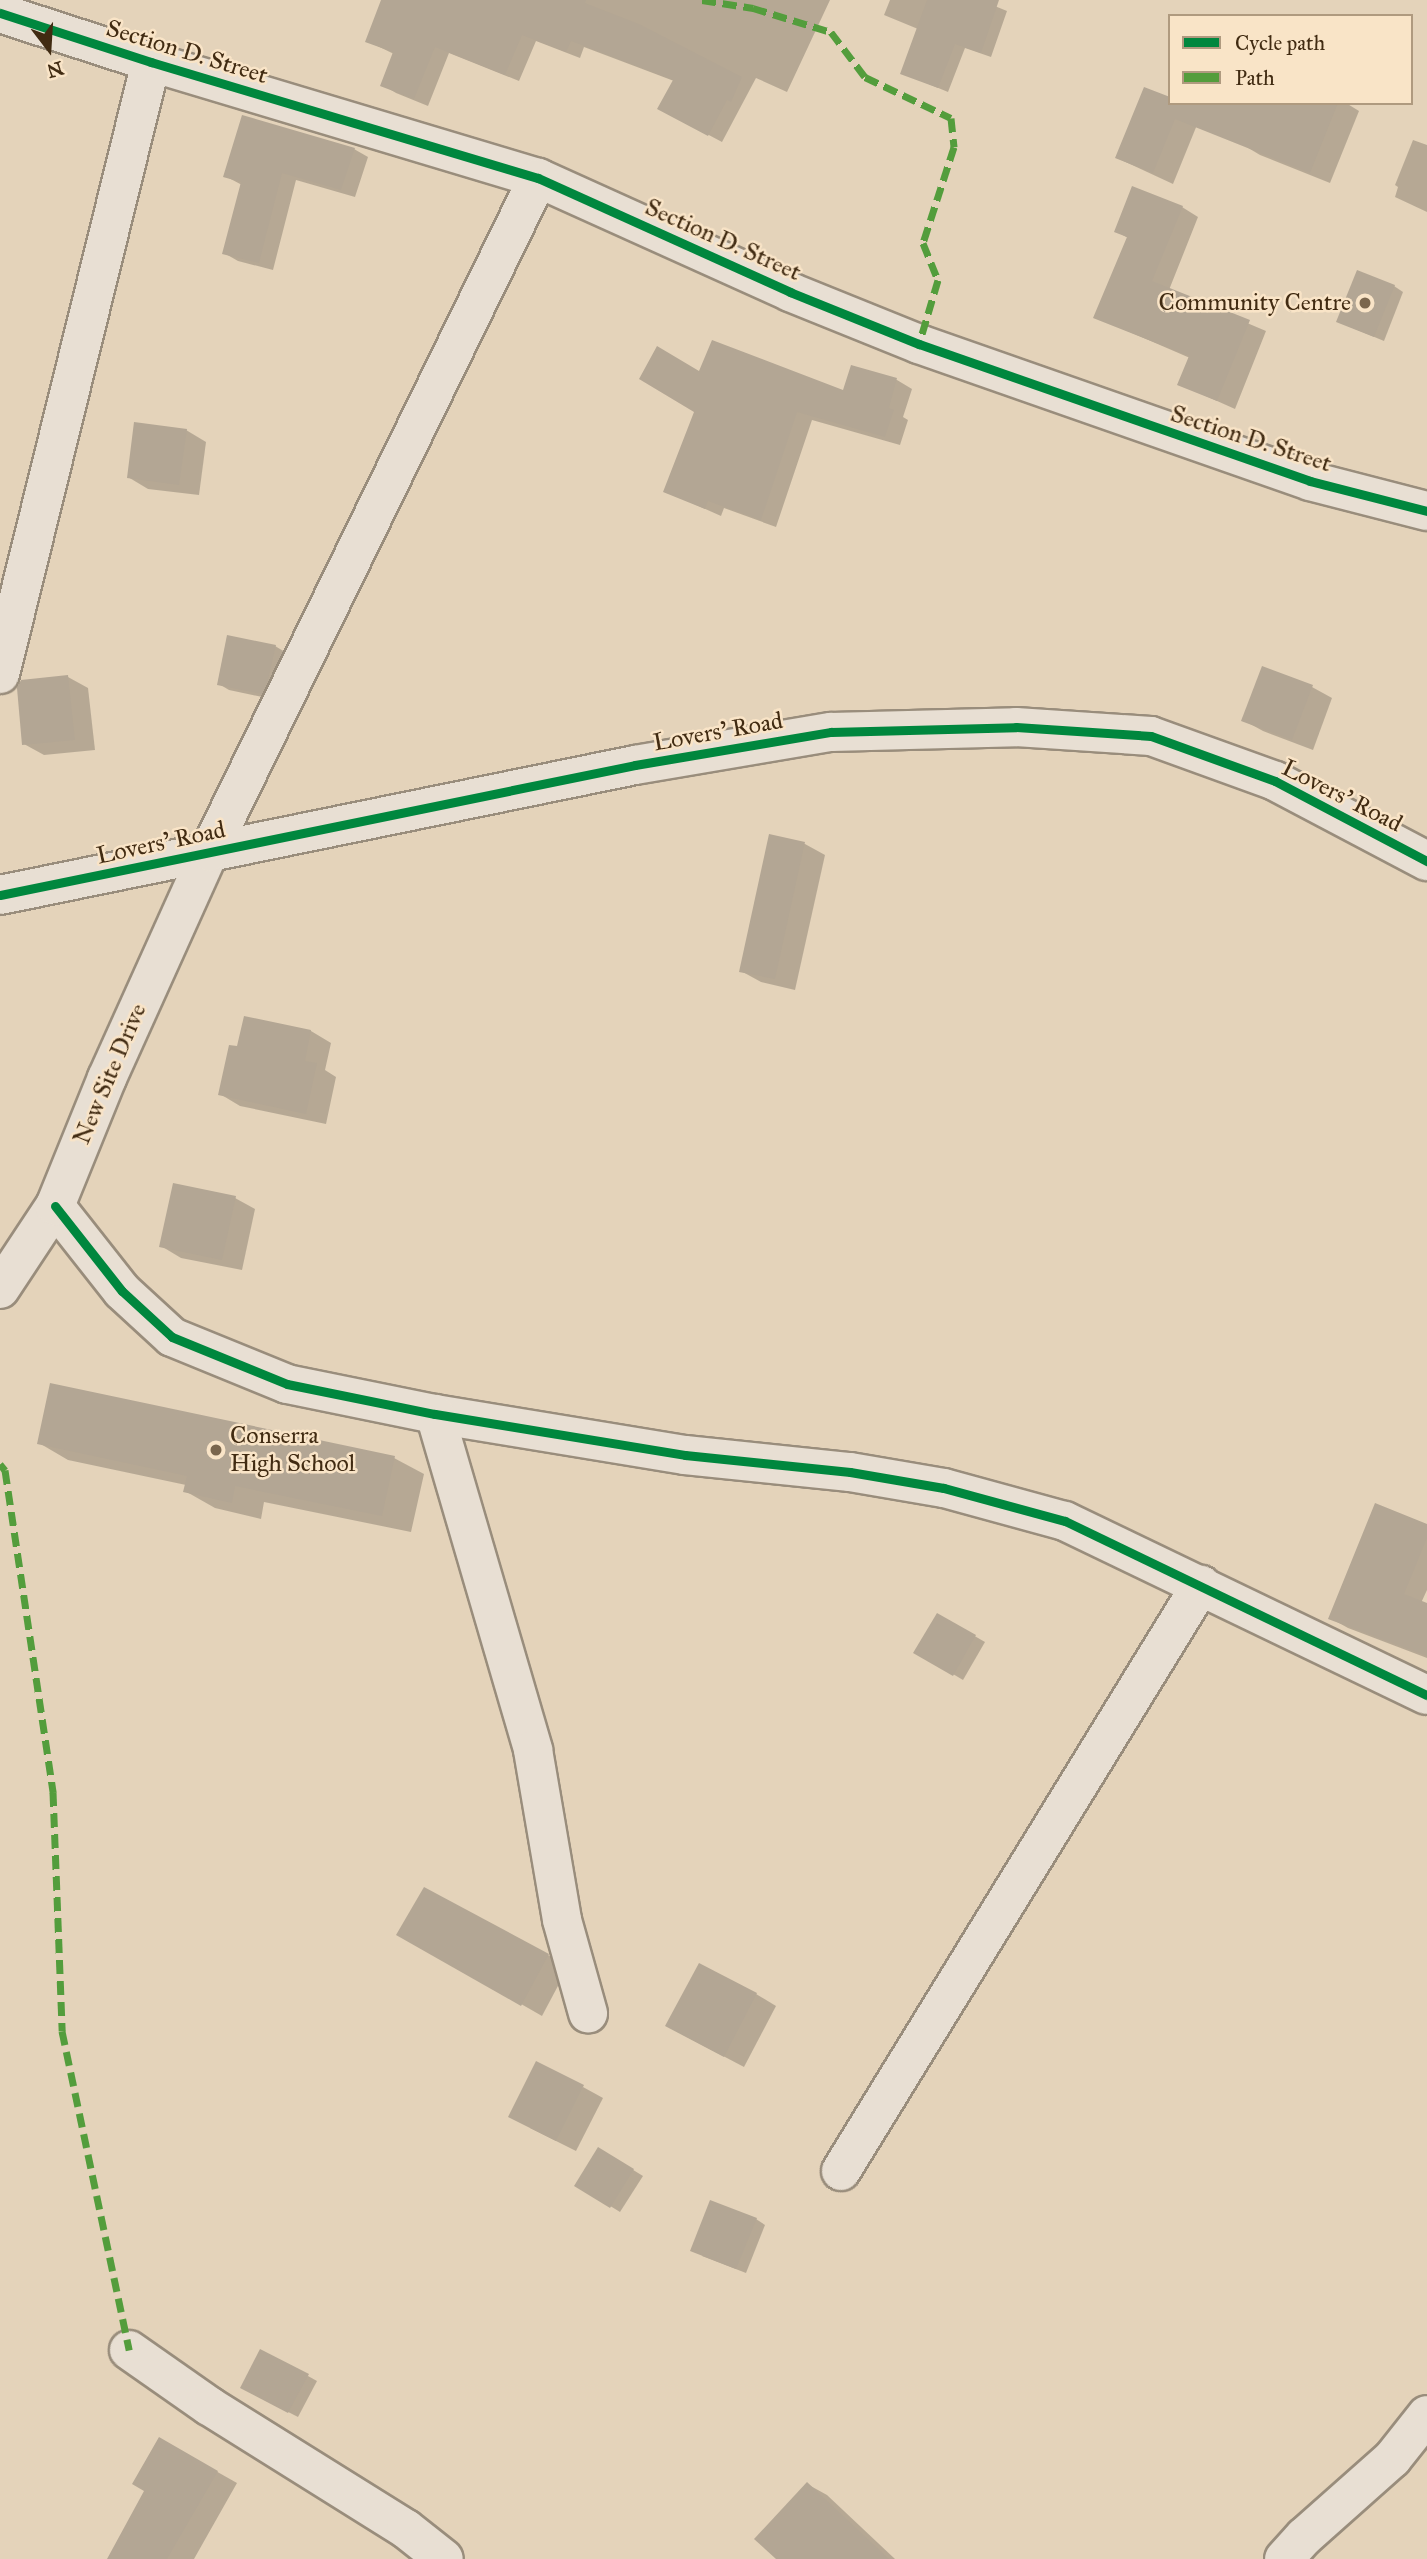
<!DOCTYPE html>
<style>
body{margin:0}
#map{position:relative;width:1427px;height:2559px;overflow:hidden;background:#e4d3ba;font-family:"IM FELL Great Primer",serif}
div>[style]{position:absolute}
.shadow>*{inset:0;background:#0003}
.building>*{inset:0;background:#b3a694}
.roads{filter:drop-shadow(2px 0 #998d7c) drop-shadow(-2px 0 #998d7c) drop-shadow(0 2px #998d7c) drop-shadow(0 -2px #998d7c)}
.minor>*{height:38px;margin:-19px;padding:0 19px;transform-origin:19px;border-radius:19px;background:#e8dfd3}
.quiet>*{height:7px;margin-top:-3.5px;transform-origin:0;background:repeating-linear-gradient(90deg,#539d3c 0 14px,transparent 0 21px)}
.cycleway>*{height:9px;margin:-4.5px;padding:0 4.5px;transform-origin:4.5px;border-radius:4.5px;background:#00873e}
.dots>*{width:19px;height:19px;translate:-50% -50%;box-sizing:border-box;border:4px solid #f9e4c7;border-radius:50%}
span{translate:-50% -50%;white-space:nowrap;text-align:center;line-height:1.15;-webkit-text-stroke:5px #f9e4c7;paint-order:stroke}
.street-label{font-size:24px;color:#412b12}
.poi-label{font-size:24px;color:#412b12}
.right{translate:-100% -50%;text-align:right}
.left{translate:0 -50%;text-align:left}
.legend{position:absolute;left:1168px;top:14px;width:245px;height:91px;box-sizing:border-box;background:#f9e4c7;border:2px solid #af9a7f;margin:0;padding:9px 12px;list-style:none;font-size:21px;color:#412b12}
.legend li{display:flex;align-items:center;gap:14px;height:35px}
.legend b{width:35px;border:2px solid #af9a7f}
.north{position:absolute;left:14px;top:14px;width:70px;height:70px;-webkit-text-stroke:5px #f9e4c7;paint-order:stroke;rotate:163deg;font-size:19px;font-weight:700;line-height:28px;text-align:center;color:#412b12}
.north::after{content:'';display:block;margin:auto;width:24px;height:32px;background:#412b12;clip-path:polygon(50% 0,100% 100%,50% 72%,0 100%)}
</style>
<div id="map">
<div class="shadow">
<i style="clip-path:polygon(383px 0,830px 0,787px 92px,756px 78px,722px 142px,673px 116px,674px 81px,584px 47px,580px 58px,536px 41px,519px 81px,449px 53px,428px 106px,396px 93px,383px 85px,394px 54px,367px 41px)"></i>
<i style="clip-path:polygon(890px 0,980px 0,1007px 11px,991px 57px,965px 48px,948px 92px,902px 73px,918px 29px,884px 15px)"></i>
<i style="clip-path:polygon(1170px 103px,1201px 115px,1173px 184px,1117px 158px)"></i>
<i style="clip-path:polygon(1290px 103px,1346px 103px,1359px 111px,1330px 183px,1260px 155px,1240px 143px)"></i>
<i style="clip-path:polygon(1413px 140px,1427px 145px,1427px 212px,1395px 197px,1398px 187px,1395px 185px)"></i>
<i style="clip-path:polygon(354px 149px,368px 157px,355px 197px,296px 180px,273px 270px,238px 261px,224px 253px,242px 185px,225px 176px)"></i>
<i style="clip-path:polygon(1182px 207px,1198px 217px,1169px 290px,1266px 331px,1235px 409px,1179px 384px,1190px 358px,1095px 317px,1128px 238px,1116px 231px)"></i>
<i style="clip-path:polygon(1394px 286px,1403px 292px,1384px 341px,1348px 326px)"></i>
<i style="clip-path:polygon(852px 367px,897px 380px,912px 389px,903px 417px,908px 420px,900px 445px,812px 420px,776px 527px,724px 508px,721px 516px,665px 491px,696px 411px,700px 373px,844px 392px)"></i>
<i style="clip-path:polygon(186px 430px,206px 442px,199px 495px,148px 489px,128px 477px)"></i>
<i style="clip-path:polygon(275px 646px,285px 652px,278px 686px,272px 699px,229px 690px,219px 684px)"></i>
<i style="clip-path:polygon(68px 677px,88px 688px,95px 750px,44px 755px,24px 744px)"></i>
<i style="clip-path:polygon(1312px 687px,1332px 698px,1313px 750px,1263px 731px,1243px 720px)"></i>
<i style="clip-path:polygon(770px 836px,805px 844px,825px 855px,795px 990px,761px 982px,741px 971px)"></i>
<i style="clip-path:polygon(245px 1018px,311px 1031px,331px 1043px,325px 1070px,336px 1077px,326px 1124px,240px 1106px,220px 1094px,239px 1049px)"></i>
<i style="clip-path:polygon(235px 1198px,255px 1209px,242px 1270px,181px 1258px,161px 1246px)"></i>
<i style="clip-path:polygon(39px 1443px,394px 1458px,424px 1474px,411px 1532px,264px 1502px,261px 1519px,215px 1508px,185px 1491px,186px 1485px,68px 1460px)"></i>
<i style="clip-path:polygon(1427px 1526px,1427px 1590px,1421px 1603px,1427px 1605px,1427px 1658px,1348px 1628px,1330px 1618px)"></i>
<i style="clip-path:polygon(938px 1615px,985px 1642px,963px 1680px,916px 1652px)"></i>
<i style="clip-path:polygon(399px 1934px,548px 1955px,568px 1967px,542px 2016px)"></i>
<i style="clip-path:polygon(756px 1994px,776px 2006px,744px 2067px,687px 2037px)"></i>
<i style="clip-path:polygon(583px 2087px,603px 2098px,576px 2151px,530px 2128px)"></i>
<i style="clip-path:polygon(599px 2149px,643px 2176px,620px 2212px,576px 2185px)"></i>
<i style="clip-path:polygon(756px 2219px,765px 2225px,746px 2273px,702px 2256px)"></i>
<i style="clip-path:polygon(308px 2376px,317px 2381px,298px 2417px,251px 2393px)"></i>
<i style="clip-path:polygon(159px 2439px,237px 2483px,194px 2559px,109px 2559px,147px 2490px)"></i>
<i style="clip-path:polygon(807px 2484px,827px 2495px,895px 2559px,779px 2559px)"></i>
</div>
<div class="building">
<i style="clip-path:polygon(381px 0,586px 0,585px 3px,639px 24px,742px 77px,731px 102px,727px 100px,708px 136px,657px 109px,673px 80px,571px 41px,566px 52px,522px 35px,505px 75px,435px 47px,414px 99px,380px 86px,393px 52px,365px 42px)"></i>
<i style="clip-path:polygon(927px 0,999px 0,981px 53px,955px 44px,938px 88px,900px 74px)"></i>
<i style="clip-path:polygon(1144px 87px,1170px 97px,1170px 103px,1338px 103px,1310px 173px,1175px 119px,1153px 173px,1115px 158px)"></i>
<i style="clip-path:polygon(242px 115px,355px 148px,341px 190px,282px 173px,259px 263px,222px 254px,241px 182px,223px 177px)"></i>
<i style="clip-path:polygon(1132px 186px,1183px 206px,1152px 281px,1250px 320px,1217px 401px,1177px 385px,1189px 356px,1093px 318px,1127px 237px,1114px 232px)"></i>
<i style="clip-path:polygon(1357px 270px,1395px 285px,1374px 337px,1336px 322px)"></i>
<i style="clip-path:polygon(712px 340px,843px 390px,851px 365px,897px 378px,889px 408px,894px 410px,885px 437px,797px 412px,761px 520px,708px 501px,705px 509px,663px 492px,694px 412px,639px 379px,657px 346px,699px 371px)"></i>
<i style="clip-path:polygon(134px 422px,187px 429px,179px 485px,127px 478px)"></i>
<i style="clip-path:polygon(227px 635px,276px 645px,268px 680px,262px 694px,217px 685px)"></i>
<i style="clip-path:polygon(1262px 666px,1313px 685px,1292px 740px,1241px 721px)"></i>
<i style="clip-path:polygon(68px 675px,75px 740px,22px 745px,17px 688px,21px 680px)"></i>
<i style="clip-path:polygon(769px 834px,805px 842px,775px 979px,739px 972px)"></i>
<i style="clip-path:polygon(244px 1016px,311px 1030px,305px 1061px,317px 1063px,306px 1114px,218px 1095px,229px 1045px,237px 1046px)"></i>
<i style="clip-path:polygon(173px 1183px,236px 1196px,222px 1260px,159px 1247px)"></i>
<i style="clip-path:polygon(50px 1383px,395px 1456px,382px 1516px,235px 1486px,232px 1503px,183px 1492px,187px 1476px,37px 1444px)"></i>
<i style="clip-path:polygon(1375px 1503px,1427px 1524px,1427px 1538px,1404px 1594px,1427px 1603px,1427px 1656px,1328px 1619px)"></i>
<i style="clip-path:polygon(937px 1613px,976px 1635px,953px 1676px,913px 1653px)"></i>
<i style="clip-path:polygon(424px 1887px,549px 1954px,521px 2006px,396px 1935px)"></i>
<i style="clip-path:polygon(699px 1963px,757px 1993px,724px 2057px,665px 2026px)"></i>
<i style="clip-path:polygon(536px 2061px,584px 2085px,556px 2141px,508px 2117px)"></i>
<i style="clip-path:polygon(598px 2147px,634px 2169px,610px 2208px,574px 2186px)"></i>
<i style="clip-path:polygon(710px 2200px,757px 2218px,736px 2269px,690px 2251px)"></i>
<i style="clip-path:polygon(260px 2349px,309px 2374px,288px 2413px,240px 2388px)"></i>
<i style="clip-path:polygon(159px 2437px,218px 2471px,167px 2559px,107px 2559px,144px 2491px,132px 2484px)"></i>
<i style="clip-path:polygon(807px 2482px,855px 2527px,889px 2559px,776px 2559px,754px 2539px)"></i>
</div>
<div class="roads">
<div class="minor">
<i style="left:0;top:13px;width:159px;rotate:18deg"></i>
<i style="left:151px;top:62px;width:404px;rotate:16.7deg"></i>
<i style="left:538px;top:178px;width:277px;rotate:24.3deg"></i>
<i style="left:790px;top:292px;width:139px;rotate:22deg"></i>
<i style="left:919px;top:344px;width:414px;rotate:19.3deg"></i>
<i style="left:1310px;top:481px;width:121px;rotate:14.4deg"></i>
<i style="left:0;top:674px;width:630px;rotate:-76.14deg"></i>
<i style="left:0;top:895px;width:648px;rotate:-11.57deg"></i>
<i style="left:635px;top:765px;width:199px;rotate:-9.6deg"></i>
<i style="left:831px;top:732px;width:185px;rotate:-1.5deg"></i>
<i style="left:1016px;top:727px;width:135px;rotate:3.8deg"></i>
<i style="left:1151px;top:736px;width:132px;rotate:19.9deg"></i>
<i style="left:1275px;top:781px;width:172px;rotate:27.8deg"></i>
<i style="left:55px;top:1206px;width:108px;rotate:51.8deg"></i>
<i style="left:122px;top:1291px;width:68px;rotate:42.6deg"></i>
<i style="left:172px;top:1337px;width:124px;rotate:22.2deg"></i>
<i style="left:287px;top:1384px;width:151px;rotate:11.5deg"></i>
<i style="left:435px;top:1414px;width:253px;rotate:9.3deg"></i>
<i style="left:685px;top:1455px;width:166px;rotate:5.9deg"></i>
<i style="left:850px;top:1472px;width:95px;rotate:9.7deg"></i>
<i style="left:944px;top:1488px;width:125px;rotate:15.3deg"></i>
<i style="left:1065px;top:1521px;width:401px;rotate:25.7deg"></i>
<i style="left:0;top:1289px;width:100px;rotate:-56.5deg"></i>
<i style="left:55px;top:1206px;width:138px;rotate:-67.9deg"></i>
<i style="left:107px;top:1078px;width:248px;rotate:-65.7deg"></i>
<i style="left:209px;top:852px;width:750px;rotate:-63.98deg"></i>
<i style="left:435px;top:1414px;width:350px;rotate:73.7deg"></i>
<i style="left:533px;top:1750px;width:172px;rotate:80.3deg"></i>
<i style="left:562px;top:1920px;width:97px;rotate:74.4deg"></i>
<i style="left:841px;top:2171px;width:688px;rotate:-58.44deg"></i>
<i style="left:129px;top:2350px;width:98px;rotate:35deg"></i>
<i style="left:209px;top:2406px;width:232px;rotate:32deg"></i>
<i style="left:406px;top:2529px;width:48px;rotate:38.3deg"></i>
<i style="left:1284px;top:2559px;width:30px;rotate:-48deg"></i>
<i style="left:1304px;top:2537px;width:118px;rotate:-41.6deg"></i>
<i style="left:1392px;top:2459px;width:56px;rotate:-51.5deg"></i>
</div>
</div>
<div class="quiet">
<i style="left:702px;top:0;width:52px;rotate:8.9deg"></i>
<i style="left:753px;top:8px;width:82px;rotate:17.1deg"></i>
<i style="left:831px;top:32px;width:56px;rotate:52.9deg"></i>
<i style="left:865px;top:77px;width:95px;rotate:25.5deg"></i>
<i style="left:951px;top:118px;width:29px;rotate:84deg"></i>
<i style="left:954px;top:147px;width:101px;rotate:107.9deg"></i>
<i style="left:923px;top:243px;width:40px;rotate:68deg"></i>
<i style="left:938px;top:280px;width:67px;rotate:106.5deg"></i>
<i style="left:0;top:1464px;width:8px;rotate:50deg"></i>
<i style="left:5px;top:1470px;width:326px;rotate:81.5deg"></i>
<i style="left:53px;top:1792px;width:239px;rotate:87.8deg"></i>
<i style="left:62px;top:2031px;width:326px;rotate:78.1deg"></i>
</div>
<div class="cycleway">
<i style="left:0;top:13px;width:159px;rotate:18deg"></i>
<i style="left:151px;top:62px;width:404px;rotate:16.7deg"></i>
<i style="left:538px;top:178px;width:277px;rotate:24.3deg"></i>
<i style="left:790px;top:292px;width:139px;rotate:22deg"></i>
<i style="left:919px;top:344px;width:414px;rotate:19.3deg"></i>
<i style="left:1310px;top:481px;width:121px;rotate:14.4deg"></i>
<i style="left:0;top:895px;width:648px;rotate:-11.57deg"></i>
<i style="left:635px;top:765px;width:199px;rotate:-9.6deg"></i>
<i style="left:831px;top:732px;width:185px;rotate:-1.5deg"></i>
<i style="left:1016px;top:727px;width:135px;rotate:3.8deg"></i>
<i style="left:1151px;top:736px;width:132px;rotate:19.9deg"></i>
<i style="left:1275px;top:781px;width:172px;rotate:27.8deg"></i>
<i style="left:55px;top:1206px;width:108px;rotate:51.8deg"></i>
<i style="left:122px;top:1291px;width:68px;rotate:42.6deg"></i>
<i style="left:172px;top:1337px;width:124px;rotate:22.2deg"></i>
<i style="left:287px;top:1384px;width:151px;rotate:11.5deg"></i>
<i style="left:435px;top:1414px;width:253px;rotate:9.3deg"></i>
<i style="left:685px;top:1455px;width:166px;rotate:5.9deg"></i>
<i style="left:850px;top:1472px;width:95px;rotate:9.7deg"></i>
<i style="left:944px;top:1488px;width:125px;rotate:15.3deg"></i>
<i style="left:1065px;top:1521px;width:401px;rotate:25.7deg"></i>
</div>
<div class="dots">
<i style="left:1365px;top:303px;background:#7a664d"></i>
<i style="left:216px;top:1450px;background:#7a664d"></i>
</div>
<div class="street-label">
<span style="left:187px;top:52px;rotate:17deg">Section D. Street</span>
<span style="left:723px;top:240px;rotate:24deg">Section D. Street</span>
<span style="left:1251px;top:439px;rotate:18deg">Section D. Street</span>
<span style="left:718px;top:732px;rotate:-10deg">Lovers' Road</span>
<span style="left:1342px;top:796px;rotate:27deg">Lovers' Road</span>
<span style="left:161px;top:843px;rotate:-12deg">Lovers' Road</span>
<span style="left:110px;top:1074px;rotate:-67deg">New Site Drive</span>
</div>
<div class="poi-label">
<span class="right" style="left:1351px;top:303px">Community Centre</span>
<span class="left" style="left:230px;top:1450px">Conserra<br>High School</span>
</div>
<ul class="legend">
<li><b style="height:9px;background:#00873e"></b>Cycle path</li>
<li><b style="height:9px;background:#539d3c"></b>Path</li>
</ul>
<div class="north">N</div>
</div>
